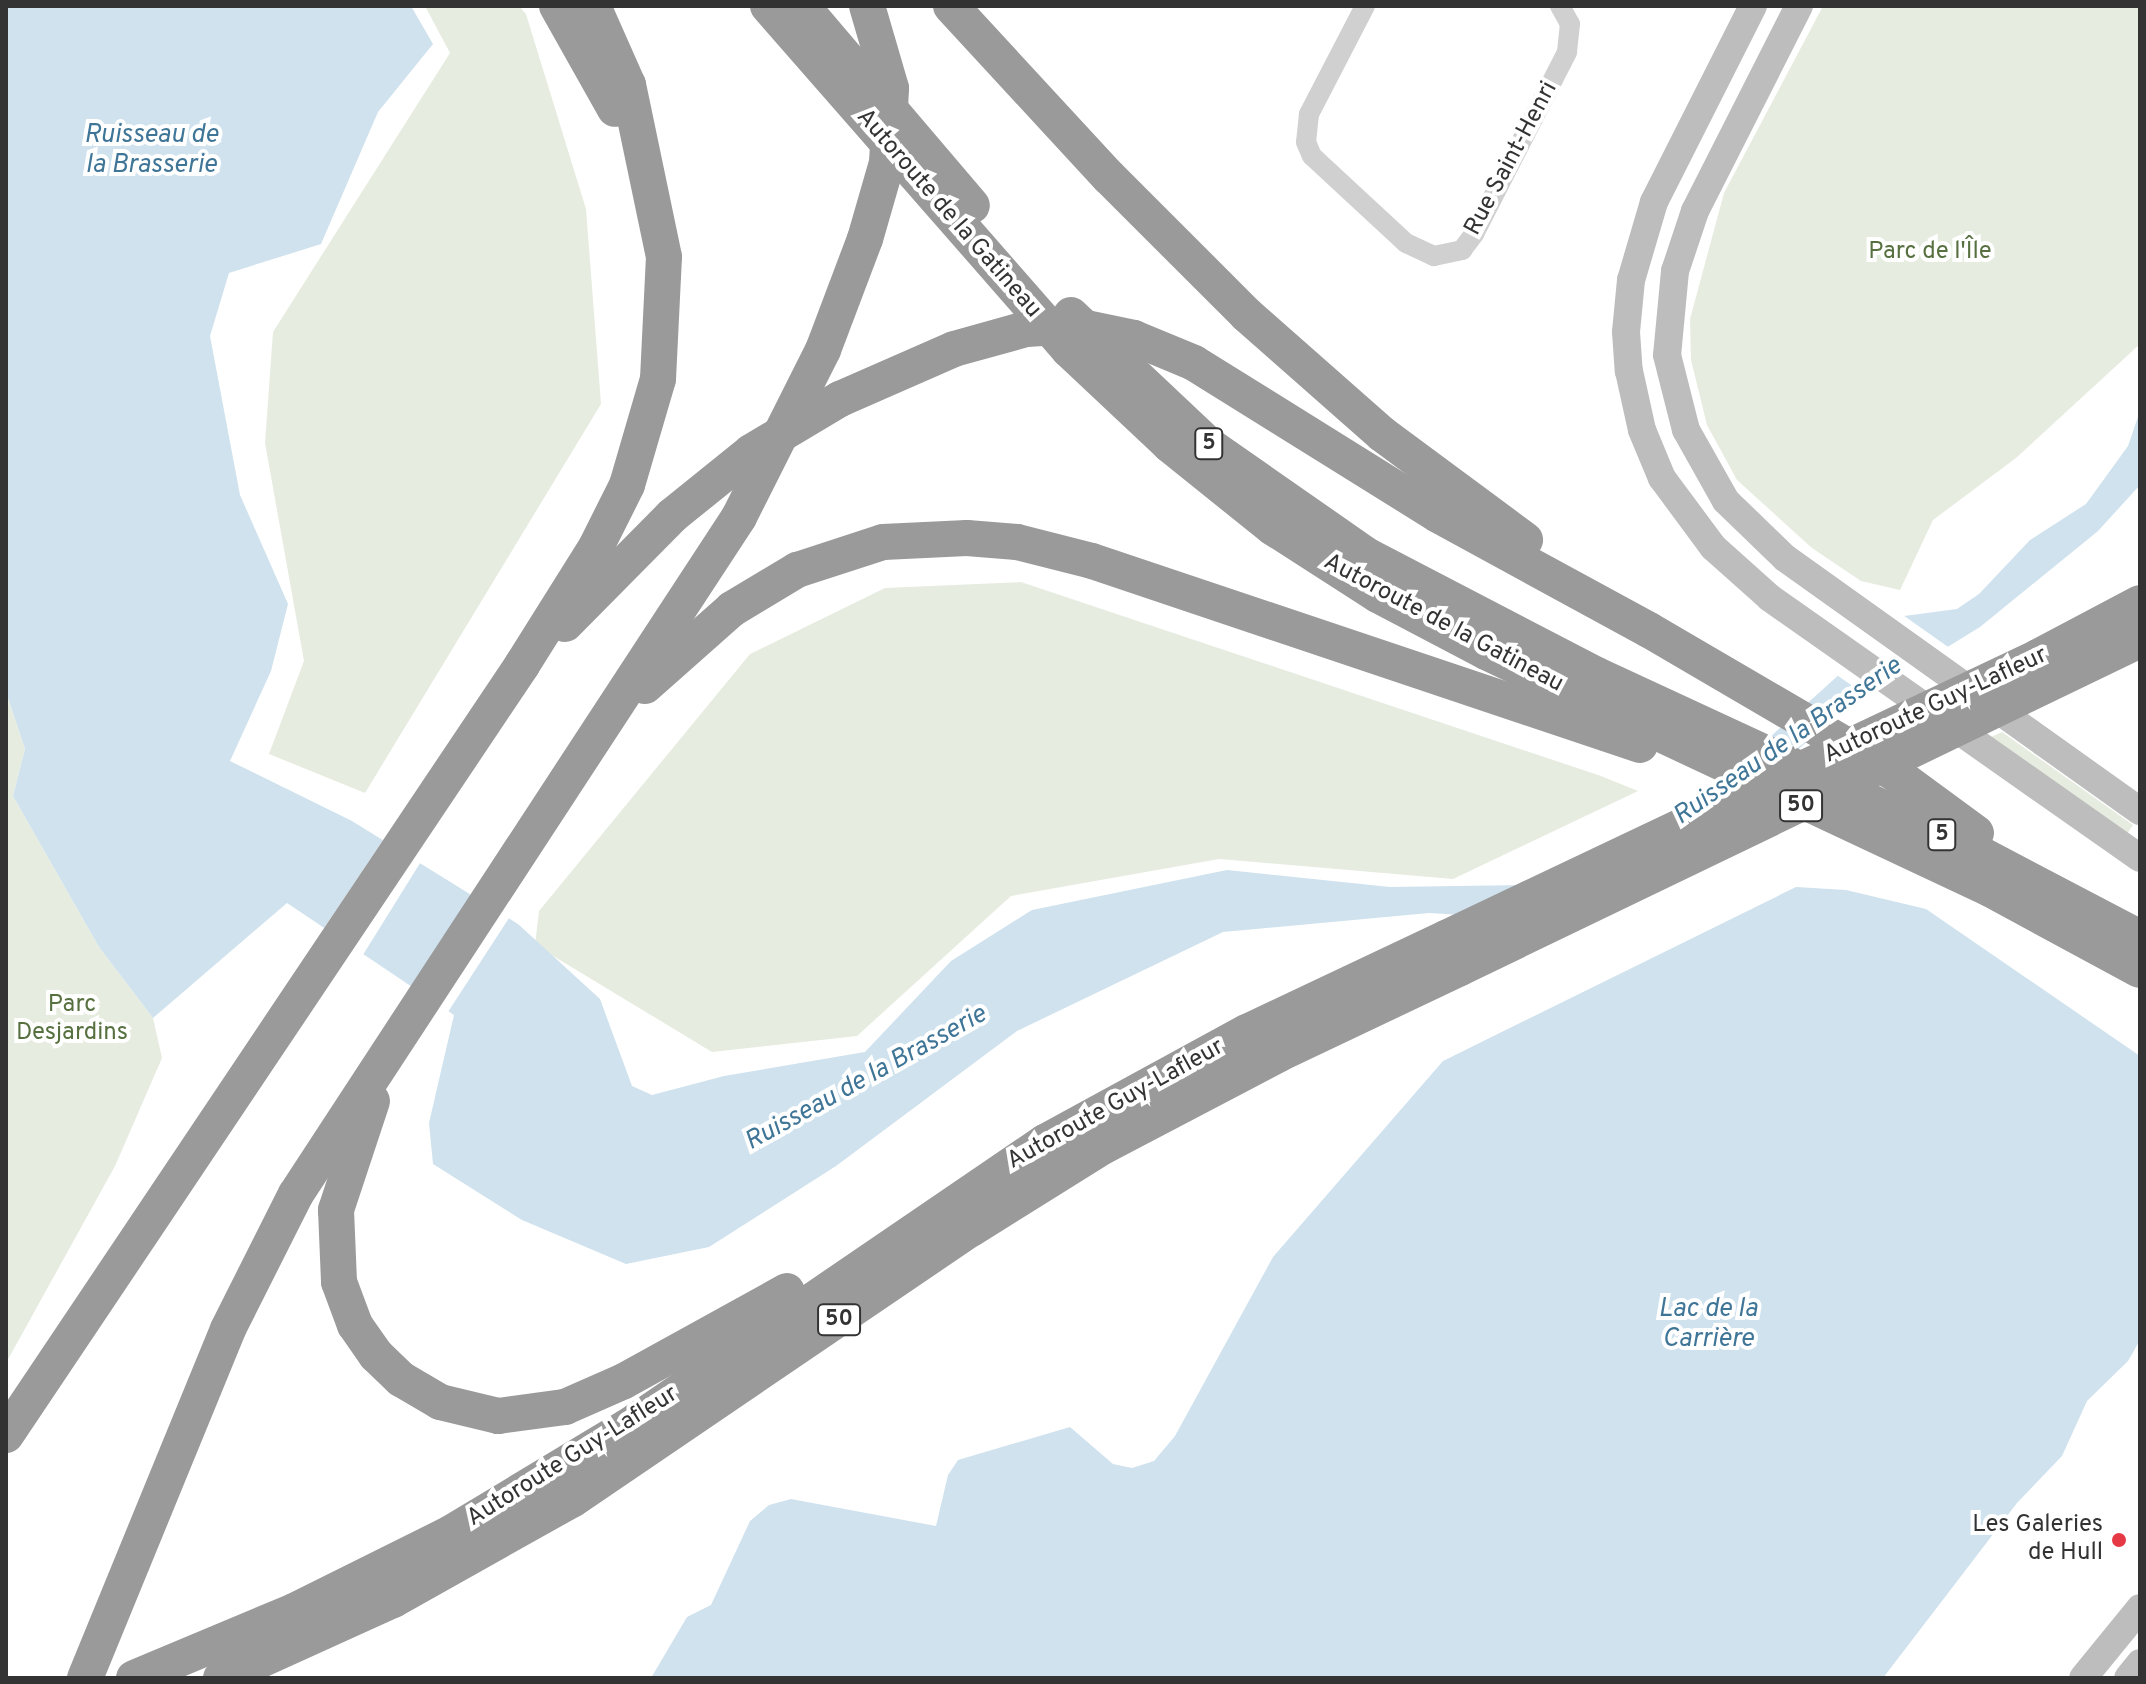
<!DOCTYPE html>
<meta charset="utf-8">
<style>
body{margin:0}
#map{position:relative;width:2146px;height:1684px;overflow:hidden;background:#fff;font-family:Overpass,sans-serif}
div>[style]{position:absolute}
.green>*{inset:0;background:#e6ecdf}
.water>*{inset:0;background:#cfe2ee}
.pier>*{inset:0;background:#fff}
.minor>*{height:20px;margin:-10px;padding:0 10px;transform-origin:10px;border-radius:10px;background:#d0d0d0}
.secondary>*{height:28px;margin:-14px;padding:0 14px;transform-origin:14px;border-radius:14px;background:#bdbdbd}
.motorway>*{height:36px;margin:-18px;padding:0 18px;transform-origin:18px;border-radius:18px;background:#9a9a9a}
.motorway-bridge>*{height:36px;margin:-18px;padding:0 18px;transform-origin:18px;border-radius:18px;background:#9a9a9a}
.dots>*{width:22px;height:22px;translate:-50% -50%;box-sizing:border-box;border:4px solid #fff;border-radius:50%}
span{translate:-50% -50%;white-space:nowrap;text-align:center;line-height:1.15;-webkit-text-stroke:8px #fff;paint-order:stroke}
.shield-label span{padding:2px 6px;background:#fff;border:2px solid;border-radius:6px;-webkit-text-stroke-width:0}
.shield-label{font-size:22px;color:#333;font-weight:700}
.street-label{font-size:24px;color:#333}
.park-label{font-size:24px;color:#56703f}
.poi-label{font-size:24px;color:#333}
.right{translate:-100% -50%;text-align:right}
.water-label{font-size:26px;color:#3f7597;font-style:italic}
.frame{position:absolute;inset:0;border:8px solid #333;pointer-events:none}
</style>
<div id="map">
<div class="green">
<i style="clip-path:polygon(425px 6px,519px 6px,526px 14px,586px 209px,601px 404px,365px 793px,269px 754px,304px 661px,265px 443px,273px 332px,450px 53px)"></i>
<i style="clip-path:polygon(1823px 6px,2140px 6px,2140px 344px,2016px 458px,1933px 520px,1900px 590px,1861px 581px,1812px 548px,1737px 480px,1707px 425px,1691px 360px,1690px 319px,1724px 193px)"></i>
<i style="clip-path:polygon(1021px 582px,1601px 776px,1638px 791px,1453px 879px,1219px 859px,1011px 896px,857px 1036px,712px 1052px,535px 945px,539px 911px,750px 654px,885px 588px)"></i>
<i style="clip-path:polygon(6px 692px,25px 749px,13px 796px,99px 947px,153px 1018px,162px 1058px,115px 1166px,6px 1363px)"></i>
<i style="clip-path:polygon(2002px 732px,2133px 825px,2127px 834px,1991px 737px)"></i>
</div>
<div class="water">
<i style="clip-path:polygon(6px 6px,411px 6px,433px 44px,378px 112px,321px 244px,229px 273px,210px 336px,240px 495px,288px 604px,271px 671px,230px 761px,352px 821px,518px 924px,600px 999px,632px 1086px,652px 1095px,724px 1076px,865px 1052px,951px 961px,1032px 910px,1227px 870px,1390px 887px,1525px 885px,1699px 801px,1904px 616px,1957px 609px,1979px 594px,2030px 540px,2086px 504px,2128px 446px,2140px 411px,2140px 485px,2098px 531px,1980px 627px,1837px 715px,1705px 832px,1512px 918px,1429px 913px,1223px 932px,1017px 1031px,836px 1166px,709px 1247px,626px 1264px,522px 1220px,433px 1164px,429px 1123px,454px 1015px,287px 903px,153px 1018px,99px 947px,13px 796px,25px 749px,6px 692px)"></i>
<i style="clip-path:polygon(1796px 887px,1846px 890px,1926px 909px,2140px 1056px,2140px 1340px,2128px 1361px,2087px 1401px,2062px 1456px,2017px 1503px,1883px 1678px,651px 1678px,687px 1617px,711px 1605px,750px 1521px,769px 1505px,791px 1499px,936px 1526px,948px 1475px,958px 1460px,1070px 1427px,1113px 1464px,1132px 1468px,1154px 1461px,1175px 1436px,1273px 1257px,1443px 1061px)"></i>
</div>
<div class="pier">
<i style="clip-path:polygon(1900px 613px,1951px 649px,1871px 699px,1834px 673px)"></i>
<i style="clip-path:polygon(385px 837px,422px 860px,361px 958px,322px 931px)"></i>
<i style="clip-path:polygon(475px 893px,511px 915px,446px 1015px,410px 991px)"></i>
</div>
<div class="minor">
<i style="left:1365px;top:6px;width:122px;rotate:117.4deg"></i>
<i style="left:1309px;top:114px;width:28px;rotate:96deg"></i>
<i style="left:1306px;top:142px;width:15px;rotate:67deg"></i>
<i style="left:1312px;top:156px;width:128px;rotate:42.8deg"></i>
<i style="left:1406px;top:243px;width:31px;rotate:25deg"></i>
<i style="left:1434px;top:256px;width:29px;rotate:-12deg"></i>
<i style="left:1462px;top:250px;width:20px;rotate:-53deg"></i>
<i style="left:1474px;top:234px;width:204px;rotate:-62.9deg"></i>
<i style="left:1567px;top:52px;width:28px;rotate:-84deg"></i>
<i style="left:1570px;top:24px;width:21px;rotate:-119deg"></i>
</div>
<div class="secondary">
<i style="left:1753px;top:6px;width:220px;rotate:116.8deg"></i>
<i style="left:1654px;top:202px;width:81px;rotate:106.4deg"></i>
<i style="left:1631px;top:280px;width:52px;rotate:95.5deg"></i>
<i style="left:1626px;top:332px;width:39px;rotate:86deg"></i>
<i style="left:1629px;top:371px;width:60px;rotate:77.6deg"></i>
<i style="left:1642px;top:430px;width:52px;rotate:67.4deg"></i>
<i style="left:1662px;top:478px;width:86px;rotate:53.5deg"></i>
<i style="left:1713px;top:547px;width:76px;rotate:41.8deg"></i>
<i style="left:1770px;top:598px;width:452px;rotate:35.1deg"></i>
<i style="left:1799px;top:6px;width:230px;rotate:116.9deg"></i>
<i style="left:1695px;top:211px;width:63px;rotate:108.4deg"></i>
<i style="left:1675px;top:271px;width:84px;rotate:95.4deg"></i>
<i style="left:1667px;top:355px;width:77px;rotate:75.8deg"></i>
<i style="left:1686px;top:430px;width:81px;rotate:60.6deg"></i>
<i style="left:1726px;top:501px;width:82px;rotate:44deg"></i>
<i style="left:1785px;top:558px;width:436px;rotate:35.5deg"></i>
<i style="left:2083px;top:1678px;width:90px;rotate:-50.8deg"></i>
<i style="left:2128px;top:1678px;width:19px;rotate:-51deg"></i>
</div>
<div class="motorway">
<i style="left:557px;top:6px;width:118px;rotate:60.6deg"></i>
<i style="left:768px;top:6px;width:457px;rotate:48.8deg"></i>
<i style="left:1069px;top:350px;width:139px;rotate:43.2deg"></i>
<i style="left:1170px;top:445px;width:131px;rotate:38.8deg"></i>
<i style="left:1272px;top:527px;width:126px;rotate:32.7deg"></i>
<i style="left:1378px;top:595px;width:122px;rotate:27.8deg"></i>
<i style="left:1486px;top:652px;width:557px;rotate:25.18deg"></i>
<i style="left:1990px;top:889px;width:170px;rotate:28.4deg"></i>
<i style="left:802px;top:6px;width:262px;rotate:49.6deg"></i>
<i style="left:951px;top:6px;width:233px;rotate:47.3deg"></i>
<i style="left:1109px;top:177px;width:195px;rotate:45deg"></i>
<i style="left:1247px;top:315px;width:180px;rotate:41.4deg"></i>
<i style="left:1382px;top:434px;width:178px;rotate:36.5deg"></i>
<i style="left:1071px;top:315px;width:191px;rotate:43.3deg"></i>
<i style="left:1210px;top:446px;width:190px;rotate:34.9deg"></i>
<i style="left:1366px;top:555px;width:260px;rotate:27.5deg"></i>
<i style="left:1597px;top:675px;width:404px;rotate:24.9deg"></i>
<i style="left:1963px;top:845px;width:200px;rotate:27.7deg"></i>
<i style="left:1194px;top:363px;width:287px;rotate:31.9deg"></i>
<i style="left:1438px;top:515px;width:240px;rotate:28.6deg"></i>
<i style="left:1649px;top:630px;width:287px;rotate:30.3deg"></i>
<i style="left:1897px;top:775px;width:98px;rotate:36.3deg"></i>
<i style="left:565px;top:624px;width:153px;rotate:-45.3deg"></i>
<i style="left:673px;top:515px;width:100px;rotate:-38.9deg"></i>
<i style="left:751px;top:452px;width:104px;rotate:-30.8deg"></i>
<i style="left:840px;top:399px;width:124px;rotate:-23.7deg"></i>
<i style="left:645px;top:686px;width:116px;rotate:-41.5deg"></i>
<i style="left:732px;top:609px;width:76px;rotate:-31deg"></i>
<i style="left:797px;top:570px;width:90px;rotate:-18deg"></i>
<i style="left:883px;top:542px;width:84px;rotate:-2.7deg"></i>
<i style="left:967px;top:538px;width:50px;rotate:4.6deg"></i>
<i style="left:1017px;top:542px;width:77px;rotate:14.2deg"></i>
<i style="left:1092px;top:561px;width:578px;rotate:18.56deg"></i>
<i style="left:372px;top:1101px;width:115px;rotate:108.3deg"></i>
<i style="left:336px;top:1210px;width:72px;rotate:87.6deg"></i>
<i style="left:339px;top:1282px;width:46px;rotate:69.6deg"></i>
<i style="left:355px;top:1325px;width:37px;rotate:55deg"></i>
<i style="left:376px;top:1355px;width:35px;rotate:44deg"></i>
<i style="left:401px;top:1379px;width:45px;rotate:30.5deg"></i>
<i style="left:440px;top:1402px;width:60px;rotate:13.6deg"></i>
<i style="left:498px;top:1416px;width:68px;rotate:-7.7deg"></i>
<i style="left:565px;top:1407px;width:64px;rotate:-23.8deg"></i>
<i style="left:624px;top:1381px;width:186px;rotate:-28.9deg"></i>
<i style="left:6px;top:1435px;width:927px;rotate:-56.17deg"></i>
<i style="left:522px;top:665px;width:139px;rotate:-57.9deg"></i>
<i style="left:596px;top:547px;width:69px;rotate:-63.4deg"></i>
<i style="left:627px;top:485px;width:110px;rotate:-73.7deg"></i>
<i style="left:658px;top:379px;width:122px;rotate:-87.2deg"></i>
<i style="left:664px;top:257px;width:176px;rotate:-101.8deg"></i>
<i style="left:628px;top:85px;width:86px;rotate:-113.9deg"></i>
<i style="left:85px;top:1678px;width:377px;rotate:-67.7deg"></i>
<i style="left:228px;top:1329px;width:151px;rotate:-63.3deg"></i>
<i style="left:296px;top:1194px;width:809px;rotate:-56.8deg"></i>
<i style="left:134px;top:1678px;width:173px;rotate:-22.7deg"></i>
<i style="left:294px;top:1611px;width:175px;rotate:-26.4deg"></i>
<i style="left:451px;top:1533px;width:205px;rotate:-31.1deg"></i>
<i style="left:627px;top:1427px;width:506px;rotate:-34.29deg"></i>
<i style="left:1045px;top:1142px;width:230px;rotate:-28.6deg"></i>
<i style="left:1247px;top:1032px;width:220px;rotate:-25.3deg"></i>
<i style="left:221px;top:1678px;width:189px;rotate:-24.4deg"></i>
<i style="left:393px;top:1600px;width:206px;rotate:-29.3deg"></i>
<i style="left:573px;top:1499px;width:481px;rotate:-34.2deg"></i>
<i style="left:971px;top:1229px;width:157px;rotate:-32deg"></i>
<i style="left:1104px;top:1146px;width:198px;rotate:-27.7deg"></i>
<i style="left:1279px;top:1054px;width:200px;rotate:-25.4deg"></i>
</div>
<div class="motorway-bridge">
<i style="left:954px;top:349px;width:75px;rotate:-15.5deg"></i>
<i style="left:1026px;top:329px;width:50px;rotate:-3.4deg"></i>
<i style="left:1076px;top:326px;width:59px;rotate:11.7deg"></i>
<i style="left:1134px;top:338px;width:65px;rotate:22.6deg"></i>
<i style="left:739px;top:517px;width:187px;rotate:-63.3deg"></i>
<i style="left:823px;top:350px;width:119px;rotate:-69.3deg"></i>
<i style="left:865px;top:239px;width:79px;rotate:-73.9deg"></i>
<i style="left:887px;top:163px;width:75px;rotate:-86.9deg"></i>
<i style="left:891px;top:88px;width:85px;rotate:-106.3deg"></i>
<i style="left:1446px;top:938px;width:655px;rotate:-25.39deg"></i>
<i style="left:2038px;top:657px;width:115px;rotate:-27.9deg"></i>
<i style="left:1460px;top:968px;width:755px;rotate:-25.75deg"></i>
</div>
<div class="dots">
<i style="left:2119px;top:1540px;background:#e63946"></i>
</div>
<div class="shield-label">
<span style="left:1209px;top:444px">5</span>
<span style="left:1801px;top:806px">50</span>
<span style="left:1942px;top:835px">5</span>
<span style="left:839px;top:1320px">50</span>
</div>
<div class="street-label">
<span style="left:1512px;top:159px;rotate:-62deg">Rue Saint-Henri</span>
<span style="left:948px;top:214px;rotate:49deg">Autoroute de la Gatineau</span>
<span style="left:1443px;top:624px;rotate:28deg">Autoroute de la Gatineau</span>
<span style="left:1936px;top:706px;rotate:-25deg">Autoroute Guy-Lafleur</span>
<span style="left:1116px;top:1105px;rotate:-29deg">Autoroute Guy-Lafleur</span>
<span style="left:573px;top:1457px;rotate:-32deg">Autoroute Guy-Lafleur</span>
</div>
<div class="park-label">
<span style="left:1930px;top:253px">Parc de l'Île</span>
<span style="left:72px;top:1020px">Parc<br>Desjardins</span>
</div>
<div class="poi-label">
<span class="right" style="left:2103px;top:1540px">Les Galeries<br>de Hull</span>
</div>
<div class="water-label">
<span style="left:151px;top:151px">Ruisseau de<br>la Brasserie</span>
<span style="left:1788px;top:742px;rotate:-35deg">Ruisseau de la Brasserie</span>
<span style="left:866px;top:1079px;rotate:-29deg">Ruisseau de la Brasserie</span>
<span style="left:1708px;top:1325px">Lac de la<br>Carrière</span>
</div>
<div class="frame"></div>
</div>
